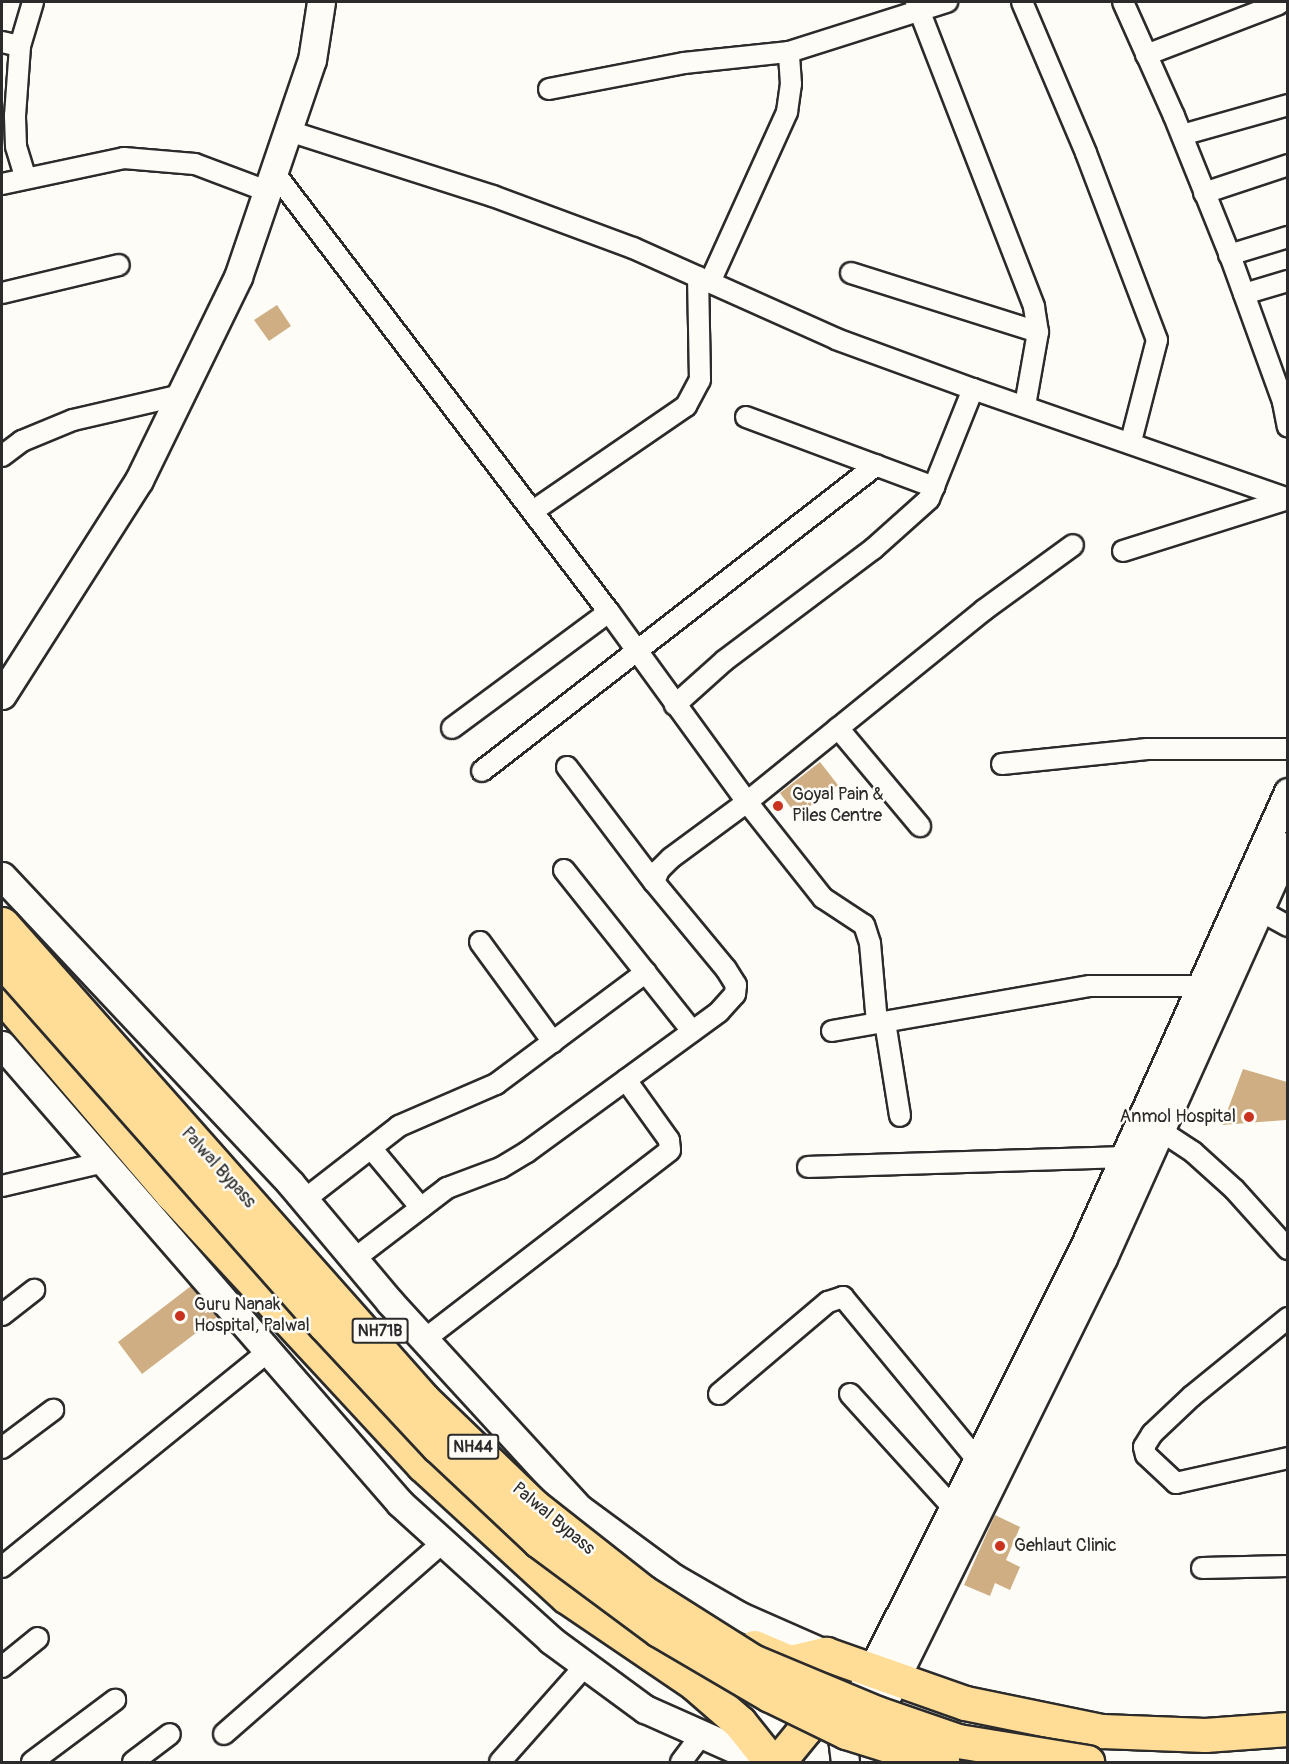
<!DOCTYPE html>
<style>
body{margin:0}
#map{position:relative;width:1289px;height:1764px;overflow:hidden;background:#fdfcf7;font-family:Pangolin,sans-serif}
div>[style]{position:absolute}
.building>*{inset:0;background:#ceae82}
.roads{filter:drop-shadow(2px 0 #2b2b2b) drop-shadow(-2px 0 #2b2b2b) drop-shadow(0 2px #2b2b2b) drop-shadow(0 -2px #2b2b2b)}
.street>*{height:20px;margin:-10px;padding:0 10px;transform-origin:10px;border-radius:10px;background:#fdfcf7}
.secondary>*{height:27px;margin:-13.5px;padding:0 13.5px;transform-origin:13.5px;border-radius:13.5px;background:#fdfcf7}
.highway>*{height:33px;margin:-16.5px;padding:0 16.5px;transform-origin:16.5px;border-radius:16.5px;background:#ffdd96}
.bridges{filter:drop-shadow(2px 0 #2b2b2b) drop-shadow(-2px 0 #2b2b2b) drop-shadow(0 2px #2b2b2b) drop-shadow(0 -2px #2b2b2b)}
.highway-bridge>*{height:33px;margin:-16.5px;padding:0 16.5px;transform-origin:16.5px;border-radius:16.5px;background:#ffdd96}
.dots>*{width:16px;height:16px;translate:-50% -50%;box-sizing:border-box;border:3px solid #fdfcf7;border-radius:50%}
span{translate:-50% -50%;white-space:nowrap;text-align:center;line-height:1.15;-webkit-text-stroke:5px #fdfcf7;paint-order:stroke}
.shield-label span{padding:2px 4px;background:#fdfcf7;border:2px solid;border-radius:4px;-webkit-text-stroke-width:0}
.shield-label{font-size:16px;color:#2b2b2b;font-weight:700}
.poi-label{font-size:18px;color:#2b2b2b}
.left{translate:0 -50%;text-align:left}
.right{translate:-100% -50%;text-align:right}
.street-label{font-size:18px;color:#2b2b2b}
.frame{position:absolute;inset:0;border:3px solid #2b2b2b;pointer-events:none}
</style>
<div id="map">
<div class="building">
<i style="clip-path:polygon(277px 305px,291px 326px,269px 341px,254px 320px)"></i>
<i style="clip-path:polygon(820px 762px,838px 785px,797px 816px,780px 793px)"></i>
<i style="clip-path:polygon(1243px 1069px,1287px 1082px,1286px 1120px,1222px 1125px)"></i>
<i style="clip-path:polygon(191px 1286px,217px 1317px,142px 1374px,118px 1342px)"></i>
<i style="clip-path:polygon(995px 1515px,1020px 1527px,1006px 1560px,1020px 1567px,1010px 1590px,995px 1583px,990px 1596px,964px 1585px)"></i>
</div>
<div class="roads">
<div class="street">
<i style="left:916px;top:2px;width:327px;rotate:68.8deg"></i>
<i style="left:1034px;top:307px;width:25px;rotate:81deg"></i>
<i style="left:1038px;top:332px;width:75px;rotate:100deg"></i>
<i style="left:1022px;top:2px;width:164px;rotate:67deg"></i>
<i style="left:1086px;top:153px;width:200px;rotate:69.2deg"></i>
<i style="left:1157px;top:340px;width:104px;rotate:104.4deg"></i>
<i style="left:1123px;top:2px;width:125px;rotate:65.9deg"></i>
<i style="left:1174px;top:116px;width:153px;rotate:68.1deg"></i>
<i style="left:1231px;top:258px;width:153px;rotate:70.1deg"></i>
<i style="left:1283px;top:402px;width:25px;rotate:79deg"></i>
<i style="left:2px;top:42px;width:18px;rotate:13deg"></i>
<i style="left:1146px;top:55px;width:142px;rotate:-21deg"></i>
<i style="left:549px;top:89px;width:137px;rotate:-10.9deg"></i>
<i style="left:684px;top:63px;width:106px;rotate:-6deg"></i>
<i style="left:289px;top:131px;width:214px;rotate:17.7deg"></i>
<i style="left:493px;top:196px;width:149px;rotate:20.4deg"></i>
<i style="left:633px;top:248px;width:222px;rotate:24.1deg"></i>
<i style="left:836px;top:339px;width:146px;rotate:20.1deg"></i>
<i style="left:973px;top:389px;width:118px;rotate:111.8deg"></i>
<i style="left:929px;top:499px;width:75px;rotate:138.2deg"></i>
<i style="left:873px;top:549px;width:186px;rotate:143.1deg"></i>
<i style="left:724px;top:661px;width:66px;rotate:138.1deg"></i>
<i style="left:1182px;top:135px;width:110px;rotate:-15.8deg"></i>
<i style="left:273px;top:171px;width:554px;rotate:52.7deg"></i>
<i style="left:609px;top:612px;width:235px;rotate:54deg"></i>
<i style="left:747px;top:802px;width:94px;rotate:143.6deg"></i>
<i style="left:671px;top:858px;width:17px;rotate:135deg"></i>
<i style="left:659px;top:870px;width:13px;rotate:113deg"></i>
<i style="left:654px;top:882px;width:113px;rotate:50.4deg"></i>
<i style="left:726px;top:969px;width:19px;rotate:58deg"></i>
<i style="left:736px;top:985px;width:9px;rotate:96deg"></i>
<i style="left:735px;top:994px;width:24px;rotate:132deg"></i>
<i style="left:719px;top:1012px;width:238px;rotate:143.9deg"></i>
<i style="left:527px;top:1152px;width:31px;rotate:149deg"></i>
<i style="left:500px;top:1168px;width:57px;rotate:159.3deg"></i>
<i style="left:447px;top:1188px;width:117px;rotate:142.6deg"></i>
<i style="left:25px;top:176px;width:31px;rotate:-107deg"></i>
<i style="left:16px;top:146px;width:30px;rotate:-92deg"></i>
<i style="left:15px;top:116px;width:70px;rotate:-85.9deg"></i>
<i style="left:20px;top:46px;width:46px;rotate:-73.5deg"></i>
<i style="left:2px;top:184px;width:125px;rotate:-12deg"></i>
<i style="left:124px;top:158px;width:71px;rotate:4.8deg"></i>
<i style="left:195px;top:164px;width:77px;rotate:20.6deg"></i>
<i style="left:1204px;top:193px;width:89px;rotate:-18.4deg"></i>
<i style="left:1229px;top:255px;width:62px;rotate:-17deg"></i>
<i style="left:851px;top:273px;width:196px;rotate:17.5deg"></i>
<i style="left:710px;top:282px;width:187px;rotate:-65.6deg"></i>
<i style="left:787px;top:112px;width:28px;rotate:-82deg"></i>
<i style="left:791px;top:84px;width:32px;rotate:-94deg"></i>
<i style="left:789px;top:52px;width:166px;rotate:-17.6deg"></i>
<i style="left:2px;top:293px;width:120px;rotate:-13.5deg"></i>
<i style="left:1244px;top:294px;width:46px;rotate:-16.5deg"></i>
<i style="left:973px;top:389px;width:334px;rotate:19.2deg"></i>
<i style="left:746px;top:417px;width:201px;rotate:20.4deg"></i>
<i style="left:2px;top:456px;width:25px;rotate:-37deg"></i>
<i style="left:22px;top:441px;width:55px;rotate:-22.4deg"></i>
<i style="left:73px;top:420px;width:111px;rotate:-13deg"></i>
<i style="left:533px;top:511px;width:186px;rotate:-34.5deg"></i>
<i style="left:686px;top:406px;width:30px;rotate:-62deg"></i>
<i style="left:700px;top:380px;width:103px;rotate:-91.1deg"></i>
<i style="left:1123px;top:551px;width:173px;rotate:-17.5deg"></i>
<i style="left:452px;top:728px;width:195px;rotate:-36.5deg"></i>
<i style="left:838px;top:728px;width:128px;rotate:50.1deg"></i>
<i style="left:1002px;top:764px;width:146px;rotate:-5.9deg"></i>
<i style="left:1147px;top:749px;width:141px"></i>
<i style="left:567px;top:767px;width:144px;rotate:52.9deg"></i>
<i style="left:482px;top:771px;width:499px;rotate:-37.8deg"></i>
<i style="left:564px;top:870px;width:206px;rotate:51.5deg"></i>
<i style="left:1248px;top:904px;width:46px;rotate:28.8deg"></i>
<i style="left:480px;top:942px;width:124px;rotate:53.9deg"></i>
<i style="left:885px;top:1022px;width:95px;rotate:80.9deg"></i>
<i style="left:877px;top:1023px;width:80px;rotate:-95deg"></i>
<i style="left:870px;top:943px;width:19px;rotate:-108deg"></i>
<i style="left:864px;top:925px;width:49px;rotate:-146.6deg"></i>
<i style="left:823px;top:898px;width:122px;rotate:-128.4deg"></i>
<i style="left:747px;top:802px;width:305px;rotate:-39deg"></i>
<i style="left:984px;top:610px;width:110px;rotate:-36.1deg"></i>
<i style="left:832px;top:1031px;width:262px;rotate:-9.9deg"></i>
<i style="left:1090px;top:986px;width:111px"></i>
<i style="left:1149px;top:1123px;width:53px;rotate:33.4deg"></i>
<i style="left:1193px;top:1152px;width:55px;rotate:42.1deg"></i>
<i style="left:1234px;top:1189px;width:81px;rotate:48deg"></i>
<i style="left:371px;top:1148px;width:78px;rotate:50.2deg"></i>
<i style="left:808px;top:1167px;width:316px;rotate:-1.8deg"></i>
<i style="left:2px;top:1186px;width:105px;rotate:-13.2deg"></i>
<i style="left:304px;top:1200px;width:120px;rotate:-37.9deg"></i>
<i style="left:399px;top:1126px;width:106px;rotate:-23.4deg"></i>
<i style="left:496px;top:1084px;width:187px;rotate:-36.7deg"></i>
<i style="left:2px;top:1315px;width:41px;rotate:-38deg"></i>
<i style="left:1288px;top:1318px;width:124px;rotate:140.9deg"></i>
<i style="left:1192px;top:1396px;width:55px;rotate:136.5deg"></i>
<i style="left:1152px;top:1434px;width:15px;rotate:122deg"></i>
<i style="left:1144px;top:1447px;width:8px;rotate:76deg"></i>
<i style="left:1146px;top:1455px;width:41px;rotate:43deg"></i>
<i style="left:1176px;top:1483px;width:115px;rotate:-12.6deg"></i>
<i style="left:425px;top:1339px;width:309px;rotate:-37.6deg"></i>
<i style="left:670px;top:1150px;width:10px;rotate:-96deg"></i>
<i style="left:669px;top:1140px;width:74px;rotate:-125.6deg"></i>
<i style="left:719px;top:1394px;width:143px;rotate:-40.2deg"></i>
<i style="left:828px;top:1302px;width:16px;rotate:-18deg"></i>
<i style="left:843px;top:1297px;width:214px;rotate:50.5deg"></i>
<i style="left:850px;top:1394px;width:156px;rotate:47.8deg"></i>
<i style="left:2px;top:1448px;width:64px;rotate:-36.7deg"></i>
<i style="left:2px;top:1567px;width:343px;rotate:-39deg"></i>
<i style="left:1202px;top:1568px;width:86px;rotate:-1.3deg"></i>
<i style="left:2px;top:1667px;width:46px;rotate:-38.9deg"></i>
<i style="left:224px;top:1734px;width:291px;rotate:-41.2deg"></i>
<i style="left:32px;top:1762px;width:104px;rotate:-36.8deg"></i>
<i style="left:133px;top:1762px;width:46px;rotate:-37.1deg"></i>
<i style="left:500px;top:1762px;width:128px;rotate:-48.5deg"></i>
<i style="left:681px;top:1762px;width:34px;rotate:-53deg"></i>
</div>
<div class="secondary">
<i style="left:2px;top:695px;width:255px;rotate:-57.5deg"></i>
<i style="left:139px;top:480px;width:226px;rotate:-64deg"></i>
<i style="left:238px;top:277px;width:229px;rotate:-71.2deg"></i>
<i style="left:312px;top:60px;width:59px;rotate:-81.2deg"></i>
<i style="left:2px;top:876px;width:422px;rotate:46.8deg"></i>
<i style="left:291px;top:1184px;width:154px;rotate:50deg"></i>
<i style="left:390px;top:1302px;width:281px;rotate:47.5deg"></i>
<i style="left:580px;top:1509px;width:117px;rotate:36.3deg"></i>
<i style="left:674px;top:1578px;width:76px;rotate:29.9deg"></i>
<i style="left:740px;top:1616px;width:94px;rotate:23.8deg"></i>
<i style="left:2px;top:1045px;width:607px;rotate:49.01deg"></i>
<i style="left:400px;top:1503px;width:204px;rotate:42.2deg"></i>
<i style="left:551px;top:1640px;width:117px;rotate:36.3deg"></i>
<i style="left:645px;top:1709px;width:130px;rotate:24deg"></i>
<i style="left:869px;top:1732px;width:529px;rotate:-63.73deg"></i>
<i style="left:1103px;top:1258px;width:452px;rotate:-65.8deg"></i>
<i style="left:845px;top:1762px;width:23px;rotate:-97deg"></i>
<i style="left:842px;top:1739px;width:37px;rotate:-70deg"></i>
<i style="left:855px;top:1704px;width:509px;rotate:-63.38deg"></i>
<i style="left:1083px;top:1249px;width:501px;rotate:-65.84deg"></i>
</div>
<div class="highway">
<i style="left:2px;top:995px;width:262px;rotate:49.5deg"></i>
<i style="left:172px;top:1194px;width:369px;rotate:47.2deg"></i>
<i style="left:423px;top:1465px;width:194px;rotate:42.5deg"></i>
<i style="left:566px;top:1596px;width:155px;rotate:34.2deg"></i>
<i style="left:694px;top:1683px;width:61px;rotate:41deg"></i>
<i style="left:740px;top:1723px;width:50px;rotate:51.5deg"></i>
<i style="left:754px;top:1647px;width:39px;rotate:23deg"></i>
<i style="left:790px;top:1662px;width:37px;rotate:-13deg"></i>
<i style="left:826px;top:1654px;width:147px;rotate:19.4deg"></i>
<i style="left:965px;top:1703px;width:140px;rotate:11.6deg"></i>
<i style="left:1102px;top:1731px;width:103px;rotate:2.2deg"></i>
<i style="left:1205px;top:1735px;width:83px;rotate:-4.1deg"></i>
<i style="left:778px;top:1762px;width:43px;rotate:-50.7deg"></i>
<i style="left:805px;top:1729px;width:29px;rotate:-59deg"></i>
<i style="left:820px;top:1704px;width:16px;rotate:-75deg"></i>
</div>
</div>
<div class="bridges">
<div class="highway-bridge">
<i style="left:2px;top:924px;width:635px;rotate:48.45deg"></i>
<i style="left:423px;top:1399px;width:156px;rotate:44deg"></i>
<i style="left:535px;top:1507px;width:137px;rotate:38.2deg"></i>
<i style="left:643px;top:1592px;width:129px;rotate:32.3deg"></i>
<i style="left:752px;top:1661px;width:135px;rotate:22.6deg"></i>
<i style="left:877px;top:1713px;width:86px;rotate:19.1deg"></i>
<i style="left:958px;top:1741px;width:131px;rotate:9.2deg"></i>
<i style="left:2px;top:960px;width:487px;rotate:48.5deg"></i>
<i style="left:325px;top:1325px;width:166px;rotate:47deg"></i>
<i style="left:438px;top:1446px;width:139px;rotate:43.2deg"></i>
<i style="left:539px;top:1541px;width:149px;rotate:36.6deg"></i>
<i style="left:659px;top:1630px;width:129px;rotate:30.4deg"></i>
<i style="left:770px;top:1695px;width:85px;rotate:26deg"></i>
<i style="left:846px;top:1732px;width:101px;rotate:17.4deg"></i>
</div>
</div>
<div class="dots">
<i style="left:778px;top:806px;background:#c8321e"></i>
<i style="left:1249px;top:1117px;background:#c8321e"></i>
<i style="left:180px;top:1316px;background:#c8321e"></i>
<i style="left:1000px;top:1546px;background:#c8321e"></i>
</div>
<div class="shield-label">
<span style="left:380px;top:1331px">NH71B</span>
<span style="left:473px;top:1447px">NH44</span>
</div>
<div class="poi-label">
<span class="left" style="left:792px;top:806px">Goyal Pain &amp;<br>Piles Centre</span>
<span class="right" style="left:1236px;top:1117px">Anmol Hospital</span>
<span class="left" style="left:194px;top:1316px">Guru Nanak<br>Hospital, Palwal</span>
<span class="left" style="left:1014px;top:1546px">Gehlaut Clinic</span>
</div>
<div class="street-label">
<span style="left:218px;top:1168px;rotate:48deg">Palwal Bypass</span>
<span style="left:553px;top:1519px;rotate:40deg">Palwal Bypass</span>
</div>
<div class="frame"></div>
</div>
